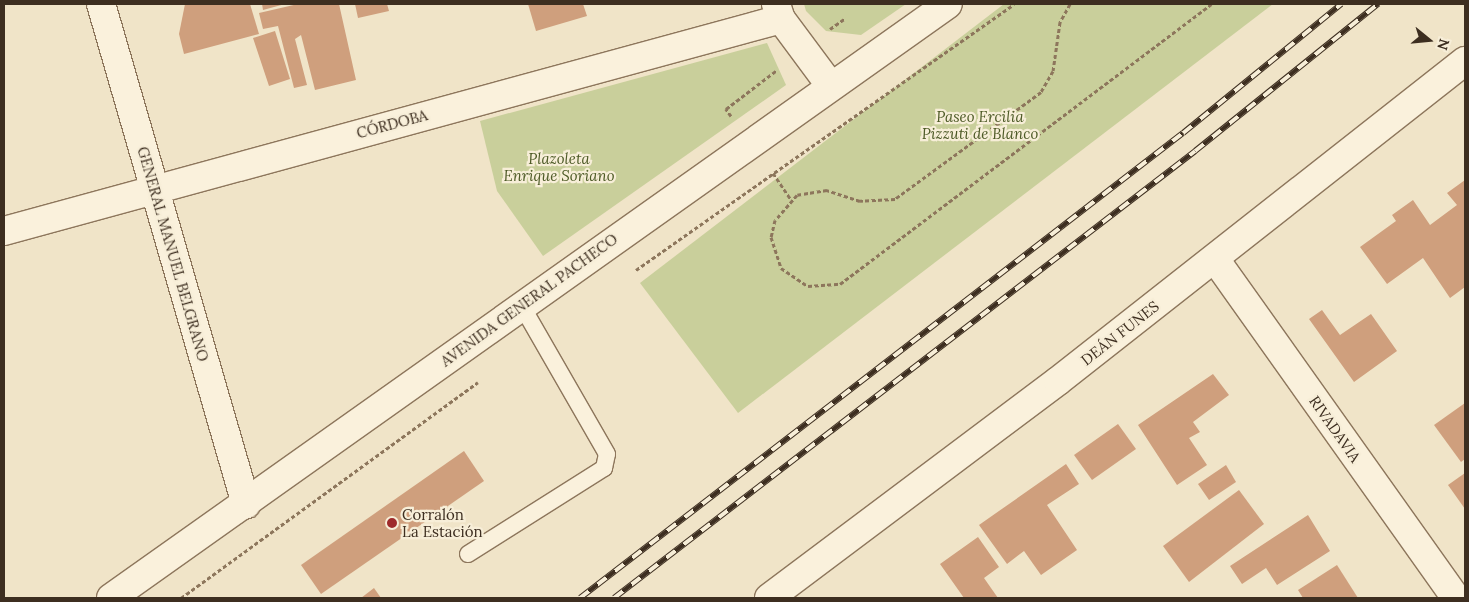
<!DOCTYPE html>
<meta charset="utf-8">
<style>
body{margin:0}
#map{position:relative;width:1469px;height:602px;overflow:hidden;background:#f0e4c8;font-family:Lora,serif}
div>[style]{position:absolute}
.green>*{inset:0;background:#c9cf9b}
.building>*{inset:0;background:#cf9f7d}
.path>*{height:3px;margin-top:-1.5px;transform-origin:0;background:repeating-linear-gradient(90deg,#8d765c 0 4px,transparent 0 6.5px)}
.roads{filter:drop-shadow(1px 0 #8d765c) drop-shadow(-1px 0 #8d765c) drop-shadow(0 1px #8d765c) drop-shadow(0 -1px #8d765c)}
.service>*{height:16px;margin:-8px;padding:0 8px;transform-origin:8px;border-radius:8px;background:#faf1dc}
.minor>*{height:28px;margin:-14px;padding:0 14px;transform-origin:14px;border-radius:14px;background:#faf1dc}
.tertiary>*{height:28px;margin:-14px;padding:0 14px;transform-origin:14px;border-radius:14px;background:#faf1dc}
.secondary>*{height:28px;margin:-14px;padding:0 14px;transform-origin:14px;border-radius:14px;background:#faf1dc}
.rail>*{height:5.5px;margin-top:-2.75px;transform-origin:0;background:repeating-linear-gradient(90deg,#f7eed8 0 11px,#3d2e20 0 22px);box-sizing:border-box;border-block:1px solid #3d2e20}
.dots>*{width:14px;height:14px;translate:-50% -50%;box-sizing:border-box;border:2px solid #f7eed8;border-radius:50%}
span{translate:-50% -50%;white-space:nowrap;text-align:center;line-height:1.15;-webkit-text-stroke:4.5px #f7eed8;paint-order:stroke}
.park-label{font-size:15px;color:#4d5a26;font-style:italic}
.street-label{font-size:15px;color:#3d2e20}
.poi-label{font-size:15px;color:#3d2e20}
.left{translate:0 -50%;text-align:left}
.frame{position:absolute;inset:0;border:5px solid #3d2e20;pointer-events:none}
.north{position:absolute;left:1404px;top:15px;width:50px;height:50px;-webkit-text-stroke:4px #f7eed8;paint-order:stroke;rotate:107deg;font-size:14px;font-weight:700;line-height:20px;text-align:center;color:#3d2e20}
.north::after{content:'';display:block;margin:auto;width:18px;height:22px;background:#3d2e20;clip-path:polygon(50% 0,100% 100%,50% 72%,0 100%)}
</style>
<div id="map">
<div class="green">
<i style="clip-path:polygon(804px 4px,906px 4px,861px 35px,826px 31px,806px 11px)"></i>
<i style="clip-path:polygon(1004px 4px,1273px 4px,738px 413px,640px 283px)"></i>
<i style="clip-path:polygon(767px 43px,786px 85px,543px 256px,497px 191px,480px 121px)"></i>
</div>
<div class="building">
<i style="clip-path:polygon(185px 4px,250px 4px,259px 34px,184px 54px,179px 34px)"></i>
<i style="clip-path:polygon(262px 4px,285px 4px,263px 10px)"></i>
<i style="clip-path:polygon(298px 4px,339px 4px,356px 80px,315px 90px,301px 35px,295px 39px,307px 85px,294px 88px,278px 26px,263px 29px,259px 13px)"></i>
<i style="clip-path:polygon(355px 4px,387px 4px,389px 11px,358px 18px)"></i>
<i style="clip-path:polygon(528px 4px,583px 4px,587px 16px,536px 31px)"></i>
<i style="clip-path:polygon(275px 31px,290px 79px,269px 86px,253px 38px)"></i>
<i style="clip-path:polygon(1465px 180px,1465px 287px,1450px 298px,1423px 258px,1387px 284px,1360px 247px,1396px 221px,1392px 215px,1413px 200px,1430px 225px,1457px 205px,1447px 193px)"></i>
<i style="clip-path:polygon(1322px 310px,1340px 335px,1371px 314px,1397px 351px,1354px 382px,1309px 319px)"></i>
<i style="clip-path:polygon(1213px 374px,1229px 395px,1193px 422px,1200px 432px,1189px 438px,1207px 465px,1177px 485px,1138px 425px)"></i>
<i style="clip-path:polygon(1465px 403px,1465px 459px,1461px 462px,1434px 425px)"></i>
<i style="clip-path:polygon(1118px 424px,1136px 449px,1092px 480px,1074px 455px)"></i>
<i style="clip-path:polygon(464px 451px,484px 481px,321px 594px,301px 565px)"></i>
<i style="clip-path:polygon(1066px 464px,1079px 484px,1047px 505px,1077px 550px,1041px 575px,1024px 551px,1007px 564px,979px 525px)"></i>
<i style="clip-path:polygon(1226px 465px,1236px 482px,1209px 500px,1198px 484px)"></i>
<i style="clip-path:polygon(1465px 473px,1465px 509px,1448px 485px)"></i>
<i style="clip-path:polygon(1239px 490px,1264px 524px,1189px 582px,1163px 546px)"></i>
<i style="clip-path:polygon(1308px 515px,1330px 551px,1277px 585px,1266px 568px,1242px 584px,1230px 566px)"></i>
<i style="clip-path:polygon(978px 537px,999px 567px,984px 578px,998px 598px,964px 598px,940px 564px)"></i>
<i style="clip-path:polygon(1337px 565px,1358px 598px,1303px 598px,1298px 590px)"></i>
<i style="clip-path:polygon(374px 588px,381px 598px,361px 598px)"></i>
</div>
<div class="path">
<i style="left:1070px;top:4px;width:21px;rotate:119deg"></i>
<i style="left:1060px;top:22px;width:49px;rotate:98.1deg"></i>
<i style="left:1053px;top:71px;width:24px;rotate:120deg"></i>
<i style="left:1041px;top:92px;width:181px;rotate:143.8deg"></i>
<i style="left:895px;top:199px;width:35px;rotate:177deg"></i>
<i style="left:860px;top:201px;width:35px;rotate:-162deg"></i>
<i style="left:827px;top:190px;width:30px;rotate:171deg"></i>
<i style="left:797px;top:195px;width:33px;rotate:131deg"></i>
<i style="left:775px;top:220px;width:17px;rotate:103deg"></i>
<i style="left:771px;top:237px;width:33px;rotate:72deg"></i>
<i style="left:781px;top:268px;width:32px;rotate:34deg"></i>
<i style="left:808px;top:286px;width:32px;rotate:-4deg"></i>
<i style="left:840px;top:284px;width:465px;rotate:-37deg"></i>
<i style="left:830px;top:29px;width:19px;rotate:-35deg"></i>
<i style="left:731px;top:116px;width:9px;rotate:-126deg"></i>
<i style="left:726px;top:109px;width:64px;rotate:-37.4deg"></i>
<i style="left:773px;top:173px;width:32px;rotate:56deg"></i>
<i style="left:636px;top:270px;width:462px;rotate:-35.1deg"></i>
<i style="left:181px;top:598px;width:367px;rotate:-36deg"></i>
</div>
<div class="roads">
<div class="service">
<i style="left:468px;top:554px;width:161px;rotate:-32.3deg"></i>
<i style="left:604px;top:468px;width:14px;rotate:-78deg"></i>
<i style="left:607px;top:454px;width:171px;rotate:-119.9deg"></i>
</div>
<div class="minor">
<i style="left:101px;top:4px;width:521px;rotate:73.83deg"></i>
<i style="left:776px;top:4px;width:16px;rotate:72deg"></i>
<i style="left:781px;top:19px;width:82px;rotate:53.4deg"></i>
<i style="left:4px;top:231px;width:805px;rotate:-15.26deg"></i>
<i style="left:1215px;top:259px;width:416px;rotate:54.6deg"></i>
</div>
<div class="tertiary">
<i style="left:111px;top:598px;width:1026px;rotate:-35.36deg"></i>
</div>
<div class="secondary">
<i style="left:769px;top:598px;width:361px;rotate:-36.9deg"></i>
<i style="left:1058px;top:381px;width:518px;rotate:-38.18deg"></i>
</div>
</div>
<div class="rail">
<i style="left:580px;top:598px;width:761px;rotate:-37.64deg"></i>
<i style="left:1183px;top:133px;width:204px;rotate:-39.2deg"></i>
<i style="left:614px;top:598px;width:733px;rotate:-37.57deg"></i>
<i style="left:1195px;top:151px;width:235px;rotate:-38.8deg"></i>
</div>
<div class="dots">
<i style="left:392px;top:523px;background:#9e2a2b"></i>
</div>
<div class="park-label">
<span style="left:980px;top:125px">Paseo Ercilia<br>Pizzuti de Blanco</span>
<span style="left:559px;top:167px">Plazoleta<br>Enrique Soriano</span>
</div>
<div class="street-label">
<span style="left:392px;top:124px;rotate:-15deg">CÓRDOBA</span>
<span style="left:173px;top:254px;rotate:74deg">GENERAL MANUEL BELGRANO</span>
<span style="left:529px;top:300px;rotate:-36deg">AVENIDA GENERAL PACHECO</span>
<span style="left:1120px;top:333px;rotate:-38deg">DEÁN FUNES</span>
<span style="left:1335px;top:429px;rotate:55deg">RIVADAVIA</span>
</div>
<div class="poi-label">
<span class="left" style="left:402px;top:523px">Corralón<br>La Estación</span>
</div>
<div class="frame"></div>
<div class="north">N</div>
</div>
